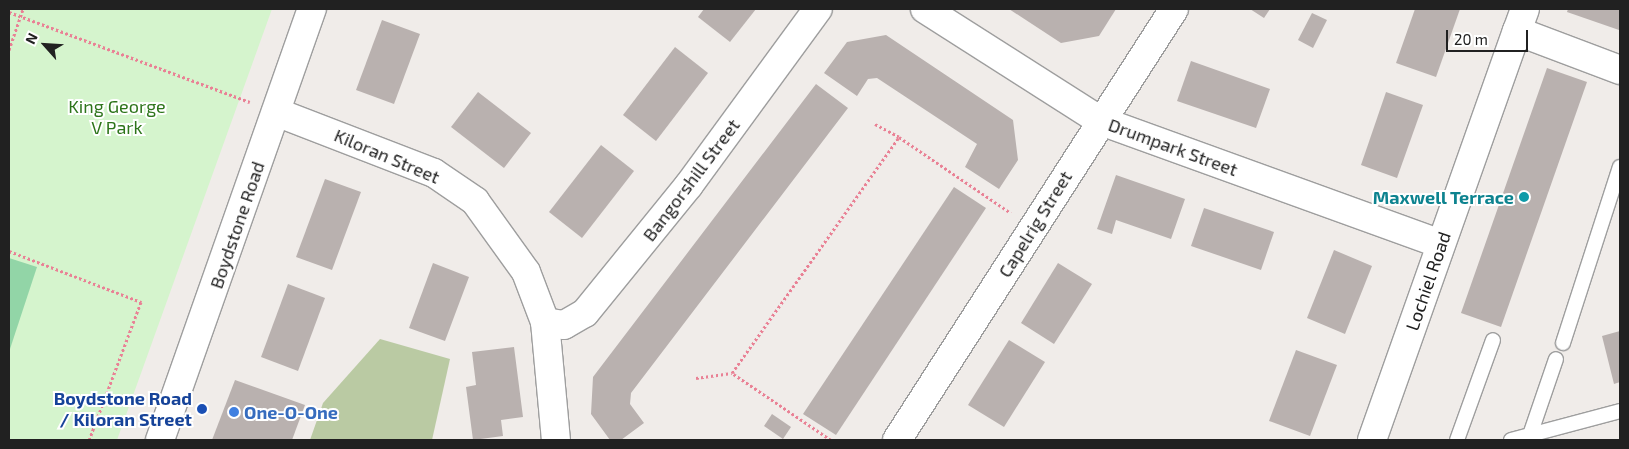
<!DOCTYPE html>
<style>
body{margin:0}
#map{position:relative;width:1629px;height:449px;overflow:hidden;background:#f0ece9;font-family:"Exo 2",sans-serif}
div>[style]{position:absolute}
.forest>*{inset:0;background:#bacaa3}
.park>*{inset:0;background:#d5f4cd}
.pitch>*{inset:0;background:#92d5a7}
.building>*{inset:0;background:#b9b1af}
.path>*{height:3px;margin-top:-1.5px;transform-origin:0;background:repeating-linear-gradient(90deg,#e98195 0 2.5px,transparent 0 5px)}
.roads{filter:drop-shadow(1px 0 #9e9e9e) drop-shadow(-1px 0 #9e9e9e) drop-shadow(0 1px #9e9e9e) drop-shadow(0 -1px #9e9e9e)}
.service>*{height:14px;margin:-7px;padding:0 7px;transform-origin:7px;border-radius:7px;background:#fff}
.minor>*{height:28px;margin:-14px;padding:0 14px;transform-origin:14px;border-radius:14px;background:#fff}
.tertiary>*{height:28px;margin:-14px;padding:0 14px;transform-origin:14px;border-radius:14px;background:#fff}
.dots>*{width:14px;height:14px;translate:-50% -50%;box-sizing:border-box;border:2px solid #fff;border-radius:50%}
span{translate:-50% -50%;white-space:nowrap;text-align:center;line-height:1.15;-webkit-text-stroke:4px #fff;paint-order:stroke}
.park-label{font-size:18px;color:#2d741a}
.street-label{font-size:18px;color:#212121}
.culture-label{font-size:18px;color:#0d838f;font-weight:700}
.right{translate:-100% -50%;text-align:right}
.transit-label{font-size:18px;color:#164399;font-weight:700}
.shop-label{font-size:18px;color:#366cbe;font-weight:700}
.left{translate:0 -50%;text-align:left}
.frame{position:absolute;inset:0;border:10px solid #212121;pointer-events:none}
.north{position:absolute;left:20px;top:20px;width:50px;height:50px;-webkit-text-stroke:4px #fff;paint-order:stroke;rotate:296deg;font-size:14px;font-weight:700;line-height:20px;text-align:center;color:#212121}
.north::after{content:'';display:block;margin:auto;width:18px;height:22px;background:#212121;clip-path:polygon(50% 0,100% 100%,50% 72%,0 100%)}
.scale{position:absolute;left:1446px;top:30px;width:82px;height:22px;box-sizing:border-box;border:2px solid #212121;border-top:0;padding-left:6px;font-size:15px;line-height:18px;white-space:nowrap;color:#212121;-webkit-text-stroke:4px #fff;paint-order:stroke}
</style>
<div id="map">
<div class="forest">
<i style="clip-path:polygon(380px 339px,450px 359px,432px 440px,310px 440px,323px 403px)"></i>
</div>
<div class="park">
<i style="clip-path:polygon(9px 9px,272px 9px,117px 440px,9px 440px)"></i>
</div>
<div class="pitch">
<i style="clip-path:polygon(9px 258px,37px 267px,9px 352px)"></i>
</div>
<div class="building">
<i style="clip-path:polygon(704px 9px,756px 9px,730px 42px,698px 17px)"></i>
<i style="clip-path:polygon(1009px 9px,1116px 9px,1099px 36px,1061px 43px)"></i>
<i style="clip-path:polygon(1250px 9px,1270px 9px,1264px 18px)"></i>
<i style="clip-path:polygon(1415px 9px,1460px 9px,1436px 77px,1396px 63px)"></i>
<i style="clip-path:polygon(1568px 9px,1620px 9px,1619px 30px,1567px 12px)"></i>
<i style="clip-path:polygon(1312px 13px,1327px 20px,1313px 48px,1298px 40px)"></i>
<i style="clip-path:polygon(382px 20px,420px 34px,394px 104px,356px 90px)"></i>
<i style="clip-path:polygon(886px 35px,1013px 120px,1018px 160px,999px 189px,965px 167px,977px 144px,877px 78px,868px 79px,857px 96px,824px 73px,847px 42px)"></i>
<i style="clip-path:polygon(675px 47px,708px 73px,656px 141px,623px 115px)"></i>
<i style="clip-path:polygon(1191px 61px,1270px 89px,1256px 128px,1177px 101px)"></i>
<i style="clip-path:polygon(1547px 68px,1587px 82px,1501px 327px,1461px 313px)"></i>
<i style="clip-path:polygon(816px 84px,848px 108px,631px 393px,630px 404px,644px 423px,621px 440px,610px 440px,591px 414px,593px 377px)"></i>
<i style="clip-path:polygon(478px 92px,531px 133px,504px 168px,451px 127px)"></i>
<i style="clip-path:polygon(1386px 92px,1423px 105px,1397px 178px,1361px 165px)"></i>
<i style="clip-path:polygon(601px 145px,634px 171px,582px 238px,549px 212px)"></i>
<i style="clip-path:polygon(1116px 175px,1185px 199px,1171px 239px,1116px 220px,1112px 234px,1097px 229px)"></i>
<i style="clip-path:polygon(325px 179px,361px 192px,332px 270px,296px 257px)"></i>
<i style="clip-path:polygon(954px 187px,986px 208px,836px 435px,803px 414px)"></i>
<i style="clip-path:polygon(1204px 208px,1274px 232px,1261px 270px,1191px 246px)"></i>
<i style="clip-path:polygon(1334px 250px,1372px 266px,1345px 334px,1307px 318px)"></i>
<i style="clip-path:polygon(433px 263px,469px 277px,445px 341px,409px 328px)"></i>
<i style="clip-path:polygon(1058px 263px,1092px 284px,1054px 344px,1021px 323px)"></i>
<i style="clip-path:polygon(288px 284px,325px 298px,298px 371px,261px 357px)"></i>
<i style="clip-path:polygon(1620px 331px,1620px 382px,1614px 384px,1602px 336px)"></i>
<i style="clip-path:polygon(1009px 340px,1045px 362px,1004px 427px,968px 405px)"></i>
<i style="clip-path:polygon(514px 347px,523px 417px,501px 420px,503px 436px,473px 440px,466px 387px,476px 385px,472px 352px)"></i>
<i style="clip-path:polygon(1296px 350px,1337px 365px,1310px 436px,1269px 421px)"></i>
<i style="clip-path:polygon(235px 380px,305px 405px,292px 440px,212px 440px)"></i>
<i style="clip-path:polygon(772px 414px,791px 427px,783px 439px,764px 426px)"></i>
</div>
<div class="path">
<i style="left:9px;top:12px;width:257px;rotate:20.5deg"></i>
<i style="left:9px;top:50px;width:43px;rotate:-71.1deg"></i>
<i style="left:875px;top:124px;width:27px;rotate:28deg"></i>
<i style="left:9px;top:251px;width:142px;rotate:21.1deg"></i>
<i style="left:141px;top:302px;width:147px;rotate:110.6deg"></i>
<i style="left:696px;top:378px;width:36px;rotate:-8deg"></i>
<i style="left:831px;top:440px;width:120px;rotate:-145.9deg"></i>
<i style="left:732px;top:373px;width:289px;rotate:-54.7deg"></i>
<i style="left:899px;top:137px;width:135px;rotate:34.2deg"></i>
</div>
<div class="roads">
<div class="service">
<i style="left:1563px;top:343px;width:185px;rotate:-72.1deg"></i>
<i style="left:1530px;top:435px;width:80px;rotate:-71.1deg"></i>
<i style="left:1457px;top:440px;width:106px;rotate:-70.2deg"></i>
<i style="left:1511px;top:440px;width:113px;rotate:-14.9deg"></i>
</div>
<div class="minor">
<i style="left:925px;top:9px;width:209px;rotate:32.5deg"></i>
<i style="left:1101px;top:121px;width:361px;rotate:19.9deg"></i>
<i style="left:1517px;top:31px;width:23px;rotate:-70deg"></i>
<i style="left:276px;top:112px;width:169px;rotate:21.1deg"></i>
<i style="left:434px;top:173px;width:50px;rotate:34.3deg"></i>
<i style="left:475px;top:201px;width:87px;rotate:54.3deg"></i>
<i style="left:526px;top:272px;width:53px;rotate:69.2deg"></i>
<i style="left:545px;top:322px;width:119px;rotate:84.7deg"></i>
<i style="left:545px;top:322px;width:19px;rotate:9deg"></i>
<i style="left:564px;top:325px;width:24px;rotate:-30deg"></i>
<i style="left:585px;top:313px;width:165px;rotate:-50.9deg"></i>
<i style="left:689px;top:185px;width:218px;rotate:-53.8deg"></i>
<i style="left:897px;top:440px;width:512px;rotate:-57.27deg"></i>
</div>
<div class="tertiary">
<i style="left:160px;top:440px;width:457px;rotate:-70.6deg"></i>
<i style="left:1372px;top:440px;width:434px;rotate:-70.5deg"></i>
<i style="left:1517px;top:31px;width:110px;rotate:20.7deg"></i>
</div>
</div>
<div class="dots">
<i style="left:1524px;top:197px;background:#0f9aa8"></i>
<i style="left:202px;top:409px;background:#1a4fb4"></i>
<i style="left:234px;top:412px;background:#3f7fe0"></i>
</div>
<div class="park-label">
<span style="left:117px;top:117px">King George<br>V Park</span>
</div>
<div class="street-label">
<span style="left:1173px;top:147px;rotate:20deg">Drumpark Street</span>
<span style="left:387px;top:156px;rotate:23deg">Kiloran Street</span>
<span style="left:691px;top:180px;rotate:-53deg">Bangorshill Street</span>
<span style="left:1035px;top:224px;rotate:-58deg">Capelrig Street</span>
<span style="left:237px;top:225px;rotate:-71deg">Boydstone Road</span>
<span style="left:1428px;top:281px;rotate:-71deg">Lochiel Road</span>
</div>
<div class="culture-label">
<span class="right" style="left:1514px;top:197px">Maxwell Terrace</span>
</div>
<div class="transit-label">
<span class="right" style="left:192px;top:409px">Boydstone Road<br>/ Kiloran Street</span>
</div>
<div class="shop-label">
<span class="left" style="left:244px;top:412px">One-O-One</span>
</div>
<div class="frame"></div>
<div class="north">N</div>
<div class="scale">20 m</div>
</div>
